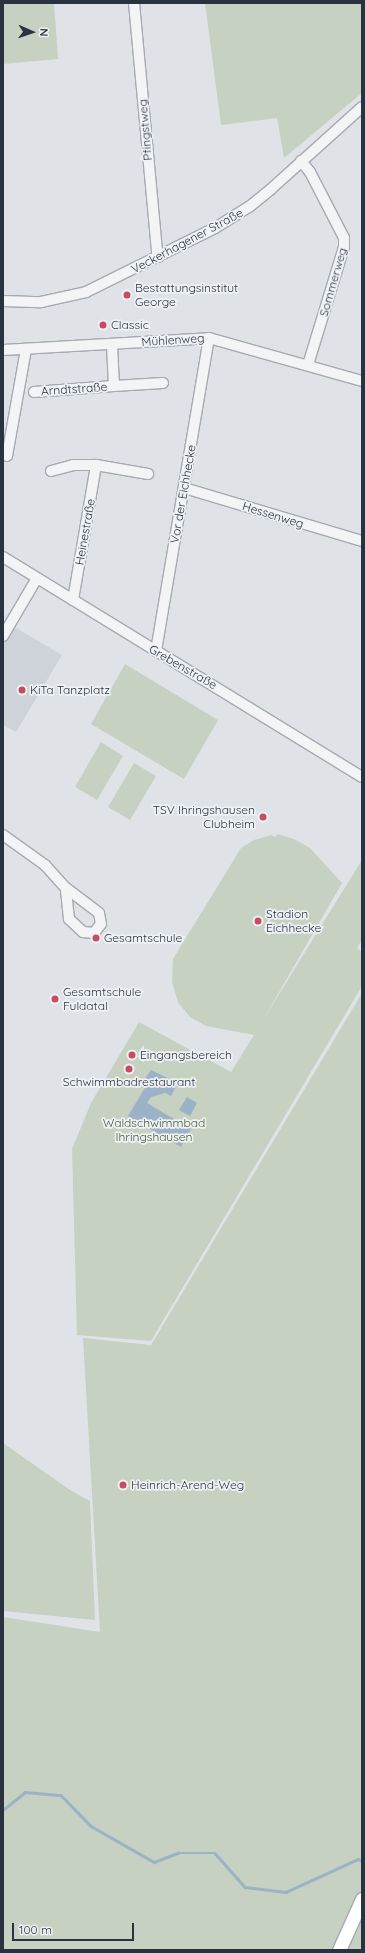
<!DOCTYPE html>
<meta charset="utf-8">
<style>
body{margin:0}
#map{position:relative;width:365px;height:1953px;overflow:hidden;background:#dfe3e8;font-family:Quicksand,sans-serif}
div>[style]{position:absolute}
.built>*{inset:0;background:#ced2d9}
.green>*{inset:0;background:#c6d1c1}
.water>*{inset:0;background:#9cb2c6}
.stream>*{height:2.5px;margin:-1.25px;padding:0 1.25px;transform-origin:1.25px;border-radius:1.25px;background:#9cb2c6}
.roads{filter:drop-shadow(1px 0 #a5aab2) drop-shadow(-1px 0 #a5aab2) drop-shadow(0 1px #a5aab2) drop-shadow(0 -1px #a5aab2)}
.minor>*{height:10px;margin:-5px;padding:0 5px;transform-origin:5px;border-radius:5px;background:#f2f4f6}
.major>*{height:13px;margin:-6.5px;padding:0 6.5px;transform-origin:6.5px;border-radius:6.5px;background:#fff}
.dots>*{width:11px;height:11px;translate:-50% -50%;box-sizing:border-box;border:2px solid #eff2f5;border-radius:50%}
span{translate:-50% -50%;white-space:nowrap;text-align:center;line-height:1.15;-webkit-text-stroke:3.5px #eff2f5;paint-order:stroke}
.street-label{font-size:12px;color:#29323e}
.poi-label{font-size:12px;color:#29323e}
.left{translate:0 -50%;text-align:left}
.right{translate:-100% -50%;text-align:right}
.park-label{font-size:12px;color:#3f5937}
.frame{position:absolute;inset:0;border:4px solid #29323e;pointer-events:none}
.north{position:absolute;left:12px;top:12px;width:40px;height:40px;-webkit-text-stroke:3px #eff2f5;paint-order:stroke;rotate:92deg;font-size:11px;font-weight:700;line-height:16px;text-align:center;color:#29323e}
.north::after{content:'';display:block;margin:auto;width:14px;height:18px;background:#29323e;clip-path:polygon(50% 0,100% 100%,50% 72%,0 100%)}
.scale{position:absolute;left:12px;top:1923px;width:122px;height:18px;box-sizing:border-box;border:2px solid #29323e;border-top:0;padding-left:5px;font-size:12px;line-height:14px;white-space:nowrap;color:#29323e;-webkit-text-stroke:3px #eff2f5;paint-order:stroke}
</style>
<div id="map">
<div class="built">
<i style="clip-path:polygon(13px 626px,62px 655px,16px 732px,3px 725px,3px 643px)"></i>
</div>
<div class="green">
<i style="clip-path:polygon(3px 3px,54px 3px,58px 59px,3px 64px)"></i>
<i style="clip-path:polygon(205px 3px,362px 3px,362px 93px,284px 158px,277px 118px,221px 125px)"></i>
<i style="clip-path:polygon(125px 664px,218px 720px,184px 779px,91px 724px)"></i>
<i style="clip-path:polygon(101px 742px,123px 756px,97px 800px,75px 787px)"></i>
<i style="clip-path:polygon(134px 763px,156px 776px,130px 820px,108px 807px)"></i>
<i style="clip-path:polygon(277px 834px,294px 839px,310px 848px,342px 883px,263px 1020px,362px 860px,362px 940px,357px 948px,362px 952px,362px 986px,151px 1341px,77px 1335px,72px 1149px,91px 1103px,139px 1022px,231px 1072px,254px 1035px,206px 1026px,190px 1017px,178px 1002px,172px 982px,173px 959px,241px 848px,254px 840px,271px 835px,275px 837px)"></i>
<i style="clip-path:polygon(362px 993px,362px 1950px,3px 1950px,3px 1617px,100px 1632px,83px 1338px,151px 1345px)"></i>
<i style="clip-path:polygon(3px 1443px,70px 1490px,90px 1501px,95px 1620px,3px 1611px)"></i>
</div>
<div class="water">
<i style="clip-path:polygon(151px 1070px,178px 1083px,171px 1096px,165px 1093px,151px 1097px,147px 1103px,191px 1129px,181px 1147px,128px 1116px,146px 1086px,144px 1080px)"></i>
<i style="clip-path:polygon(187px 1097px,197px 1103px,190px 1116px,179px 1110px)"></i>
</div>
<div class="stream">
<i style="left:3px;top:1810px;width:28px;rotate:-39deg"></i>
<i style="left:25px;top:1792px;width:36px;rotate:5deg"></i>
<i style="left:61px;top:1795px;width:43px;rotate:45.9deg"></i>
<i style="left:91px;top:1826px;width:73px;rotate:29.7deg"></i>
<i style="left:154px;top:1862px;width:26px;rotate:-21deg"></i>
<i style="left:178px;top:1853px;width:37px"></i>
<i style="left:215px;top:1853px;width:45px;rotate:48.6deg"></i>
<i style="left:245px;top:1887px;width:41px;rotate:7deg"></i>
<i style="left:286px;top:1892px;width:79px;rotate:-24.6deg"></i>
<i style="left:358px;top:1859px;width:4px;rotate:27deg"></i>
</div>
<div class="roads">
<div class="minor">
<i style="left:134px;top:3px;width:249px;rotate:84.7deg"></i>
<i style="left:157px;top:251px;width:6px;rotate:72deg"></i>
<i style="left:301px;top:161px;width:14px;rotate:51deg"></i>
<i style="left:310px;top:172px;width:74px;rotate:62.7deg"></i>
<i style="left:344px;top:238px;width:9px;rotate:90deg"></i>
<i style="left:344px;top:247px;width:123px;rotate:107deg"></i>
<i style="left:3px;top:301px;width:38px;rotate:2deg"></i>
<i style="left:41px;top:302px;width:46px;rotate:-12.5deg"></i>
<i style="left:86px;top:292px;width:144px;rotate:-26.4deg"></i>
<i style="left:215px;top:228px;width:40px;rotate:-32deg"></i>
<i style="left:249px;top:207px;width:28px;rotate:-39deg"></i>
<i style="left:271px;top:189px;width:122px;rotate:-42deg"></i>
<i style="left:3px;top:350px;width:206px;rotate:-3.3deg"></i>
<i style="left:209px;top:338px;width:159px;rotate:15.7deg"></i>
<i style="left:114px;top:386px;width:49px;rotate:-3.5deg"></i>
<i style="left:34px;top:392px;width:80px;rotate:-4.3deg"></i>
<i style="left:114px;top:386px;width:41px;rotate:-92.8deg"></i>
<i style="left:7px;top:456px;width:109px;rotate:-79.9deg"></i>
<i style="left:51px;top:471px;width:23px;rotate:-15deg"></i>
<i style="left:73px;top:465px;width:23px"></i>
<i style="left:96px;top:465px;width:53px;rotate:9.8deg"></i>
<i style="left:184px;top:488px;width:186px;rotate:16.6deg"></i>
<i style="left:3px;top:557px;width:421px;rotate:31.5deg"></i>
<i style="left:73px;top:600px;width:137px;rotate:-80.3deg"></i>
<i style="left:3px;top:636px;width:67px;rotate:-59.6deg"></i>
<i style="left:156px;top:651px;width:317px;rotate:-80.4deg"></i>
<i style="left:3px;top:835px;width:52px;rotate:35.5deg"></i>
<i style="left:45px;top:865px;width:31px;rotate:48deg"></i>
<i style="left:66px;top:888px;width:41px;rotate:37.1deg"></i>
<i style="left:99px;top:913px;width:11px;rotate:80deg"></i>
<i style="left:101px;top:924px;width:11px;rotate:128deg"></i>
<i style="left:94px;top:933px;width:11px;rotate:-175deg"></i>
<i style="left:83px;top:932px;width:19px;rotate:-137deg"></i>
<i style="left:69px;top:919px;width:31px;rotate:-96deg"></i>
</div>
<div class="major">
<i style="left:339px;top:1950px;width:56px;rotate:-65.7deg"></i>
</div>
</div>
<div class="dots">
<i style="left:127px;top:295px;background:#c64b63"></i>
<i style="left:103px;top:325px;background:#c64b63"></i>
<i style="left:22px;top:690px;background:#c64b63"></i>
<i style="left:263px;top:817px;background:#c64b63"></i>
<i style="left:258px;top:921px;background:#c64b63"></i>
<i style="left:96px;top:938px;background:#c64b63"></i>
<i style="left:55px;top:999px;background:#c64b63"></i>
<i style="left:132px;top:1055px;background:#c64b63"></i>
<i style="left:129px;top:1069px;background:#c64b63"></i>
<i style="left:123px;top:1485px;background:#c64b63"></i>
</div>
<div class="street-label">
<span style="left:145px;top:130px;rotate:-95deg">Pfingstweg</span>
<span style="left:187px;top:241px;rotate:-28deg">Veckerhagener Straße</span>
<span style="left:333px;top:282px;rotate:-74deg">Sommerweg</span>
<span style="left:173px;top:340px;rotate:-4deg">Mühlenweg</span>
<span style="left:74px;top:389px;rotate:-4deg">Arndtstraße</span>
<span style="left:183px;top:494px;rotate:-80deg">Vor der Eichhecke</span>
<span style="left:273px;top:515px;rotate:17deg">Hessenweg</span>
<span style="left:85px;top:532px;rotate:-80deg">Heinestraße</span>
<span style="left:183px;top:667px;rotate:30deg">Grebenstraße</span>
</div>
<div class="poi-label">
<span class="left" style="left:135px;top:295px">Bestattungsinstitut<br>George</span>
<span class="left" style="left:111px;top:325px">Classic</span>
<span class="left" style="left:30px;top:690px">KiTa Tanzplatz</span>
<span class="right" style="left:255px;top:817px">TSV Ihringshausen<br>Clubheim</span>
<span class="left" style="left:266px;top:921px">Stadion<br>Eichhecke</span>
<span class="left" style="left:104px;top:938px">Gesamtschule</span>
<span class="left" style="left:63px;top:999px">Gesamtschule<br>Fuldatal</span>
<span class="left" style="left:140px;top:1055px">Eingangsbereich</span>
<span style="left:129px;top:1082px">Schwimmbadrestaurant</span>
<span class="left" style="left:131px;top:1485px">Heinrich-Arend-Weg</span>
</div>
<div class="park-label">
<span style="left:154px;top:1130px">Waldschwimmbad<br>Ihringshausen</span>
</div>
<div class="frame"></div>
<div class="north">N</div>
<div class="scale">100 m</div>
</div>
